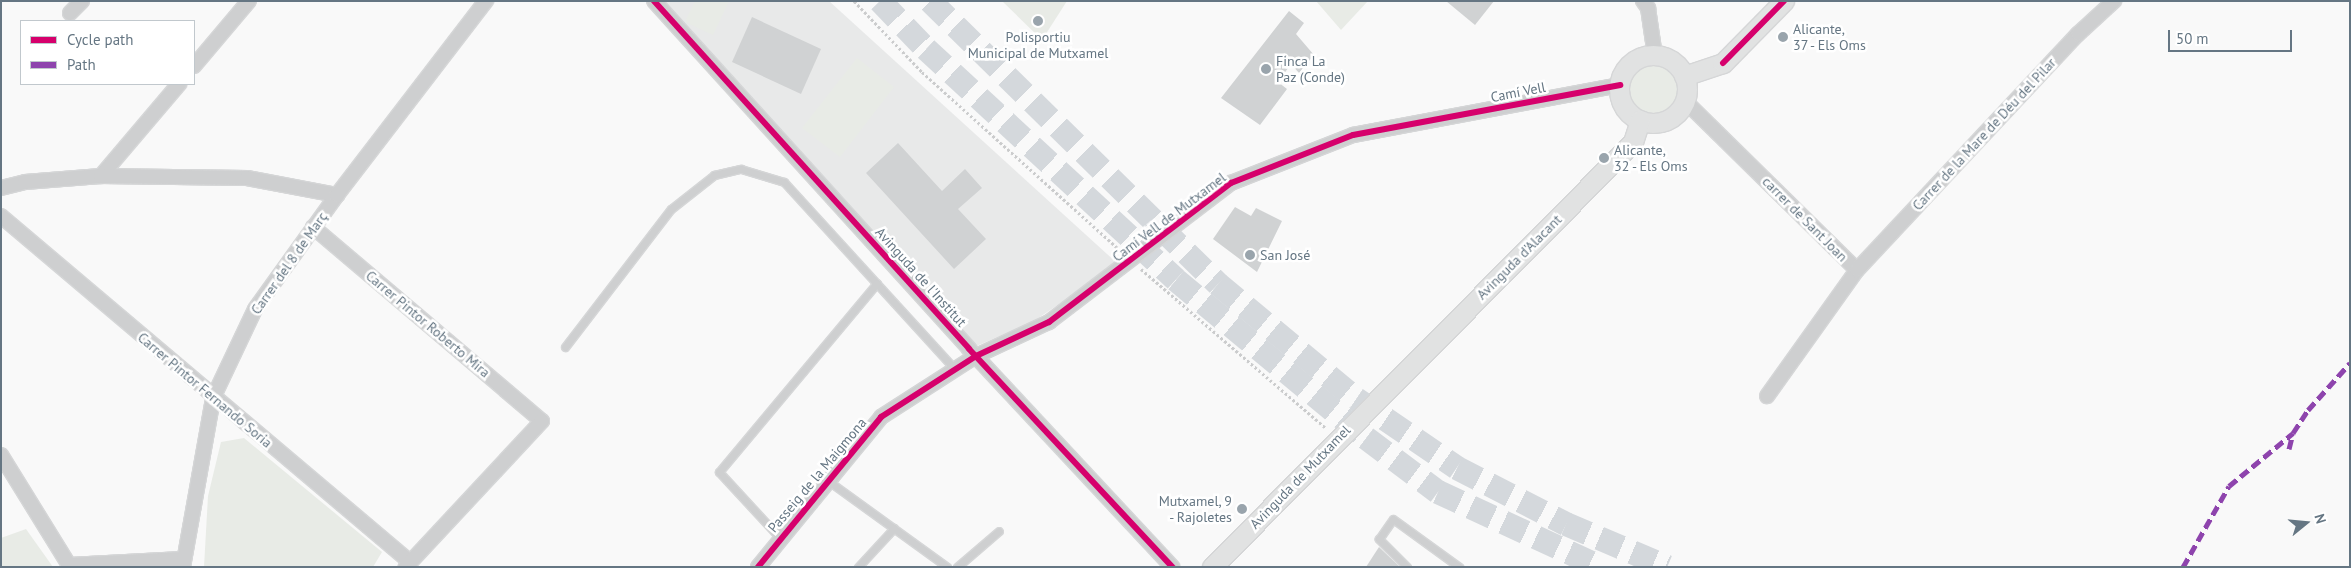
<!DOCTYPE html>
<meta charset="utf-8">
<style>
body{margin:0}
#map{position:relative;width:2351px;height:568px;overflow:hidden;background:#f9f9f9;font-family:"PT Sans",sans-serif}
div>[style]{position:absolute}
.built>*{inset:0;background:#e8e9e9}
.green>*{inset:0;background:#e8ebe6}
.round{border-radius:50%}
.building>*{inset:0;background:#d0d2d3}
.highway-tunnel>*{height:24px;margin-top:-12px;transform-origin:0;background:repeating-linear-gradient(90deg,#d4d8dc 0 24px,transparent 0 36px)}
.path>*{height:3px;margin-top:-1.5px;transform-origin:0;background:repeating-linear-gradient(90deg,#cbcccd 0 2.5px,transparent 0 5px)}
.roads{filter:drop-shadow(1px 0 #d5d6d7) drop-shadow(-1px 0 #d5d6d7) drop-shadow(0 1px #d5d6d7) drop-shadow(0 -1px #d5d6d7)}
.lane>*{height:7px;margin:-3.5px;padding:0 3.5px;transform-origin:3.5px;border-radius:3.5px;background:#cecfd0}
.street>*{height:14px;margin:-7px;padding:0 7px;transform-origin:7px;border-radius:7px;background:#cecfd0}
.secondary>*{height:19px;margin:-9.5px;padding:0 9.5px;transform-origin:9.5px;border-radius:9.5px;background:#e1e2e2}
.secondary>.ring{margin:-9.5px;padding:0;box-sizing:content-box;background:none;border:19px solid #e1e2e2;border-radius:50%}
.quiet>*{height:5px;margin-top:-2.5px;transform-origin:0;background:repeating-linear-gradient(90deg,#8e44ad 0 10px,transparent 0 15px)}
.cycleway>*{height:6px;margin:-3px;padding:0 3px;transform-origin:3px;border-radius:3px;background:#d6006c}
.dots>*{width:14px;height:14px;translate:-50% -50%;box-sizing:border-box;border:2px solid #fff;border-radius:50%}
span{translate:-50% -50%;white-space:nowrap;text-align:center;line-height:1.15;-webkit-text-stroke:5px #fff;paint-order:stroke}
.poi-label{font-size:14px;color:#657683}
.left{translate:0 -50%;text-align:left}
.right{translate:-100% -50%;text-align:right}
.street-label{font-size:14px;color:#657683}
.frame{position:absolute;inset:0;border:2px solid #657683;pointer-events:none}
.legend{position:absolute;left:20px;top:20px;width:175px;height:65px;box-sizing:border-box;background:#fff;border:1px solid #c1c8cd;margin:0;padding:6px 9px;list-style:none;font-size:15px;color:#657683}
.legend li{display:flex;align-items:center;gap:10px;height:25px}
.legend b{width:25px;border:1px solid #c1c8cd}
.north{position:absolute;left:2281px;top:498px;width:50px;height:50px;-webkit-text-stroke:4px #fff;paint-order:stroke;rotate:73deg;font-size:14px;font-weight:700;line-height:20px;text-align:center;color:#657683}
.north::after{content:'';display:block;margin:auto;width:18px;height:22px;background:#657683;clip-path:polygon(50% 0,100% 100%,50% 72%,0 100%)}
.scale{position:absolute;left:2168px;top:30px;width:124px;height:22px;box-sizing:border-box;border:2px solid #657683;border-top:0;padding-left:6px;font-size:15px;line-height:18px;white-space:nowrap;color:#657683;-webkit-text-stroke:4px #fff;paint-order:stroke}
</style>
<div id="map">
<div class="built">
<i style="clip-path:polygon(663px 1px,829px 1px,1118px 264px,1034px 321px,972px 348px)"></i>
</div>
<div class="green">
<i style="clip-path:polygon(695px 1px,729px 1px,713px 35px,685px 22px)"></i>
<i style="clip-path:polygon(1002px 1px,1067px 1px,1042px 40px)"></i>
<i style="clip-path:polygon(1316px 1px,1368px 1px,1341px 30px)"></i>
<i style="clip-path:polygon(857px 58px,894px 87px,840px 157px,802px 128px)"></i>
<i class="round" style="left:1628px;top:63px;width:52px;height:52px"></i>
<i style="clip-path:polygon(244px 438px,382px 552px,373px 567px,204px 567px,208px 496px,221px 442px)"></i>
<i style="clip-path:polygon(26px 529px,53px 567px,1px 567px,1px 538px)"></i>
</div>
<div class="building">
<i style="clip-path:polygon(1446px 1px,1494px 1px,1475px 25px)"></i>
<i style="clip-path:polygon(1289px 11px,1304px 23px,1296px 34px,1314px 55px,1299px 73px,1291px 64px,1278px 82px,1287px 89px,1260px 125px,1221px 98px)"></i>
<i style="clip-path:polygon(752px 17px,821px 49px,801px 94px,732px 62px)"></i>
<i style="clip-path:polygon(898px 143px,942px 191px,965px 169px,982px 188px,958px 209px,986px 239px,954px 269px,866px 173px)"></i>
<i style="clip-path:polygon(1235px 207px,1251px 216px,1256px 208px,1282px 221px,1257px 272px,1213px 239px)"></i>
<i style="clip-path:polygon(1379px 547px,1400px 567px,1366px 567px)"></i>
</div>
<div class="highway-tunnel">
<i style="left:880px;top:1px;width:66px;rotate:46.2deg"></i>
<i style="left:926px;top:49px;width:340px;rotate:42.7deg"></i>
<i style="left:1176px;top:280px;width:247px;rotate:39.7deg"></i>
<i style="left:1366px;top:438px;width:90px;rotate:36.9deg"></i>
<i style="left:1438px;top:492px;width:179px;rotate:24.8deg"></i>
<i style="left:930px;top:1px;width:404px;rotate:44.5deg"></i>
<i style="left:1218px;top:284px;width:180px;rotate:39.8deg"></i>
<i style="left:1356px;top:399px;width:122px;rotate:34.3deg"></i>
<i style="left:1457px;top:468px;width:123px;rotate:27.2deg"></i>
<i style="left:1566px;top:524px;width:110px;rotate:23.1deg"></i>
</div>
<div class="path">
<i style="left:854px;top:1px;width:98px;rotate:46.2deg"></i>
<i style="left:922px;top:72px;width:266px;rotate:42deg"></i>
<i style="left:1141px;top:269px;width:244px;rotate:40.7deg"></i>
</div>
<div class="roads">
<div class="lane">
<i style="left:565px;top:347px;width:174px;rotate:-52.5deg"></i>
<i style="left:671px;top:209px;width:55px;rotate:-38.3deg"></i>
<i style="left:714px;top:175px;width:28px;rotate:-13deg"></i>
<i style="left:741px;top:169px;width:45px;rotate:16.8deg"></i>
<i style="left:784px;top:182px;width:253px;rotate:47.6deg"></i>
<i style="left:827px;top:480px;width:148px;rotate:35.9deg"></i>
<i style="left:780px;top:538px;width:90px;rotate:-132.7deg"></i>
<i style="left:719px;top:472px;width:246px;rotate:-50.1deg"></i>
<i style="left:858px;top:567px;width:53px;rotate:-47.3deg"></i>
<i style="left:957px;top:567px;width:55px;rotate:-40.6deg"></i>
<i style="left:1407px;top:567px;width:40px;rotate:-135deg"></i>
<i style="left:1379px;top:539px;width:24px;rotate:-55deg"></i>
<i style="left:1393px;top:519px;width:82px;rotate:36deg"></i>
</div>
<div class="street">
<i style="left:654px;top:1px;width:469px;rotate:47.8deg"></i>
<i style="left:969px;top:349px;width:298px;rotate:47deg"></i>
<i style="left:1643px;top:1px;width:9px;rotate:54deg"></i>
<i style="left:1648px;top:8px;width:49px;rotate:81.7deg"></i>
<i style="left:70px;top:13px;width:17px;rotate:-45deg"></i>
<i style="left:194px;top:66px;width:85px;rotate:-49.8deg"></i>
<i style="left:1685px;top:101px;width:241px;rotate:44.5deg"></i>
<i style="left:1857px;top:270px;width:155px;rotate:125.5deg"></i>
<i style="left:101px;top:176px;width:121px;rotate:-49.7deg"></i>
<i style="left:1px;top:188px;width:25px;rotate:-14deg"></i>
<i style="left:25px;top:182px;width:76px;rotate:-4.5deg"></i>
<i style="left:101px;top:176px;width:146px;rotate:0.8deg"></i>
<i style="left:247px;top:178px;width:92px;rotate:10.7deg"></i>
<i style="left:1px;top:216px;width:536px;rotate:40.23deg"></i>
<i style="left:313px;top:227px;width:300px;rotate:40.3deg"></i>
<i style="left:542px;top:421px;width:200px;rotate:133deg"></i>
<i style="left:1857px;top:270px;width:323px;rotate:-46.9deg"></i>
<i style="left:2078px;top:34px;width:49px;rotate:-42.5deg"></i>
<i style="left:1px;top:455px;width:129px;rotate:58.3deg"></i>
<i style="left:69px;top:565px;width:113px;rotate:-3deg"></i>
<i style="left:183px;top:567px;width:172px;rotate:-79.9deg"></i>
<i style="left:213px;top:398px;width:98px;rotate:-64.7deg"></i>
<i style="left:255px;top:309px;width:140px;rotate:-54.3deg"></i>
<i style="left:337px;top:195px;width:245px;rotate:-52.5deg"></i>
<i style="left:758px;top:567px;width:194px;rotate:-50.6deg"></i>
<i style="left:881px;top:417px;width:113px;rotate:-32.7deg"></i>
<i style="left:976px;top:356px;width:81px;rotate:-25deg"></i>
<i style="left:1049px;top:322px;width:229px;rotate:-37.4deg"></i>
<i style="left:1231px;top:183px;width:131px;rotate:-21.5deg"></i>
<i style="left:1353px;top:135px;width:272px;rotate:-10.6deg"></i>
</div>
<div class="secondary">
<i class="ring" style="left:1619px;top:55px;width:49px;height:49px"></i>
<i style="left:1684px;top:76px;width:41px;rotate:-18.4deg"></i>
<i style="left:1723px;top:63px;width:87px;rotate:-45.5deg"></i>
<i style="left:1212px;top:567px;width:598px;rotate:-45.27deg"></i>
<i style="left:1633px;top:142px;width:23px;rotate:-72deg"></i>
</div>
</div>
<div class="quiet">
<i style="left:2289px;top:449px;width:16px;rotate:-76deg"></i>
<i style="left:2293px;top:433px;width:27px;rotate:-57deg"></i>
<i style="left:2308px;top:410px;width:63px;rotate:-48.2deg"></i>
<i style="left:2183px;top:567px;width:93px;rotate:-60.4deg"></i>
<i style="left:2229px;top:486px;width:83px;rotate:-39.6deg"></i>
</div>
<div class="cycleway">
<i style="left:654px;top:1px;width:469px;rotate:47.8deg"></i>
<i style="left:969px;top:349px;width:298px;rotate:47deg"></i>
<i style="left:1723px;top:63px;width:87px;rotate:-45.5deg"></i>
<i style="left:758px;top:567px;width:194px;rotate:-50.6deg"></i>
<i style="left:881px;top:417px;width:113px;rotate:-32.7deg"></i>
<i style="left:976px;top:356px;width:81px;rotate:-25deg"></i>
<i style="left:1049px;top:322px;width:229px;rotate:-37.4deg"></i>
<i style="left:1231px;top:183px;width:131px;rotate:-21.5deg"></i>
<i style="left:1353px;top:135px;width:272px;rotate:-10.6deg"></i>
</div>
<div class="dots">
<i style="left:1038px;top:21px;background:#99a4ac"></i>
<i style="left:1783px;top:37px;background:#99a4ac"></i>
<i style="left:1266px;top:69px;background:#99a4ac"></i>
<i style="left:1604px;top:158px;background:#99a4ac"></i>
<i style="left:1250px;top:255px;background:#99a4ac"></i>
<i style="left:1242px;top:509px;background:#99a4ac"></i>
</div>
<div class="poi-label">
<span class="left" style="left:1793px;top:37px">Alicante,<br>37 - Els Oms</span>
<span style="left:1038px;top:45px">Polisportiu<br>Municipal de Mutxamel</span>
<span class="left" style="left:1276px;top:69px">Finca La<br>Paz (Conde)</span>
<span class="left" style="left:1614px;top:158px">Alicante,<br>32 - Els Oms</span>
<span class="left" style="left:1260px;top:255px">San José</span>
<span class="right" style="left:1232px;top:509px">Mutxamel, 9<br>- Rajoletes</span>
</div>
<div class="street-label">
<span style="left:1518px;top:92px;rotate:-11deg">Camí Vell</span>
<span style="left:1984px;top:134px;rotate:-47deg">Carrer de la Mare de Déu del Pilar</span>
<span style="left:1169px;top:217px;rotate:-37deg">Camí Vell de Mutxamel</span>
<span style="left:1805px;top:219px;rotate:45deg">carrer de Sant Joan</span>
<span style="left:1519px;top:257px;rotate:-45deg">Avinguda d'Alacant</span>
<span style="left:289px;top:263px;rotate:-55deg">Carrer del 8 de Març</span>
<span style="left:921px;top:277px;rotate:48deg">Avinguda de l'Institut</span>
<span style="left:428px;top:324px;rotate:40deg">Carrer Pintor Roberto Mira</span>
<span style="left:205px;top:390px;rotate:40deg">Carrer Pintor Fernando Soria</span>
<span style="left:817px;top:475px;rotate:-50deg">Passeig de la Maigmona</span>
<span style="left:1300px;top:477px;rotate:-46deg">Avinguda de Mutxamel</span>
</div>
<div class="frame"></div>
<ul class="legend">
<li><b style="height:6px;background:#d6006c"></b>Cycle path</li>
<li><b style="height:6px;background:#8e44ad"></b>Path</li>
</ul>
<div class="north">N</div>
<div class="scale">50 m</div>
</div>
